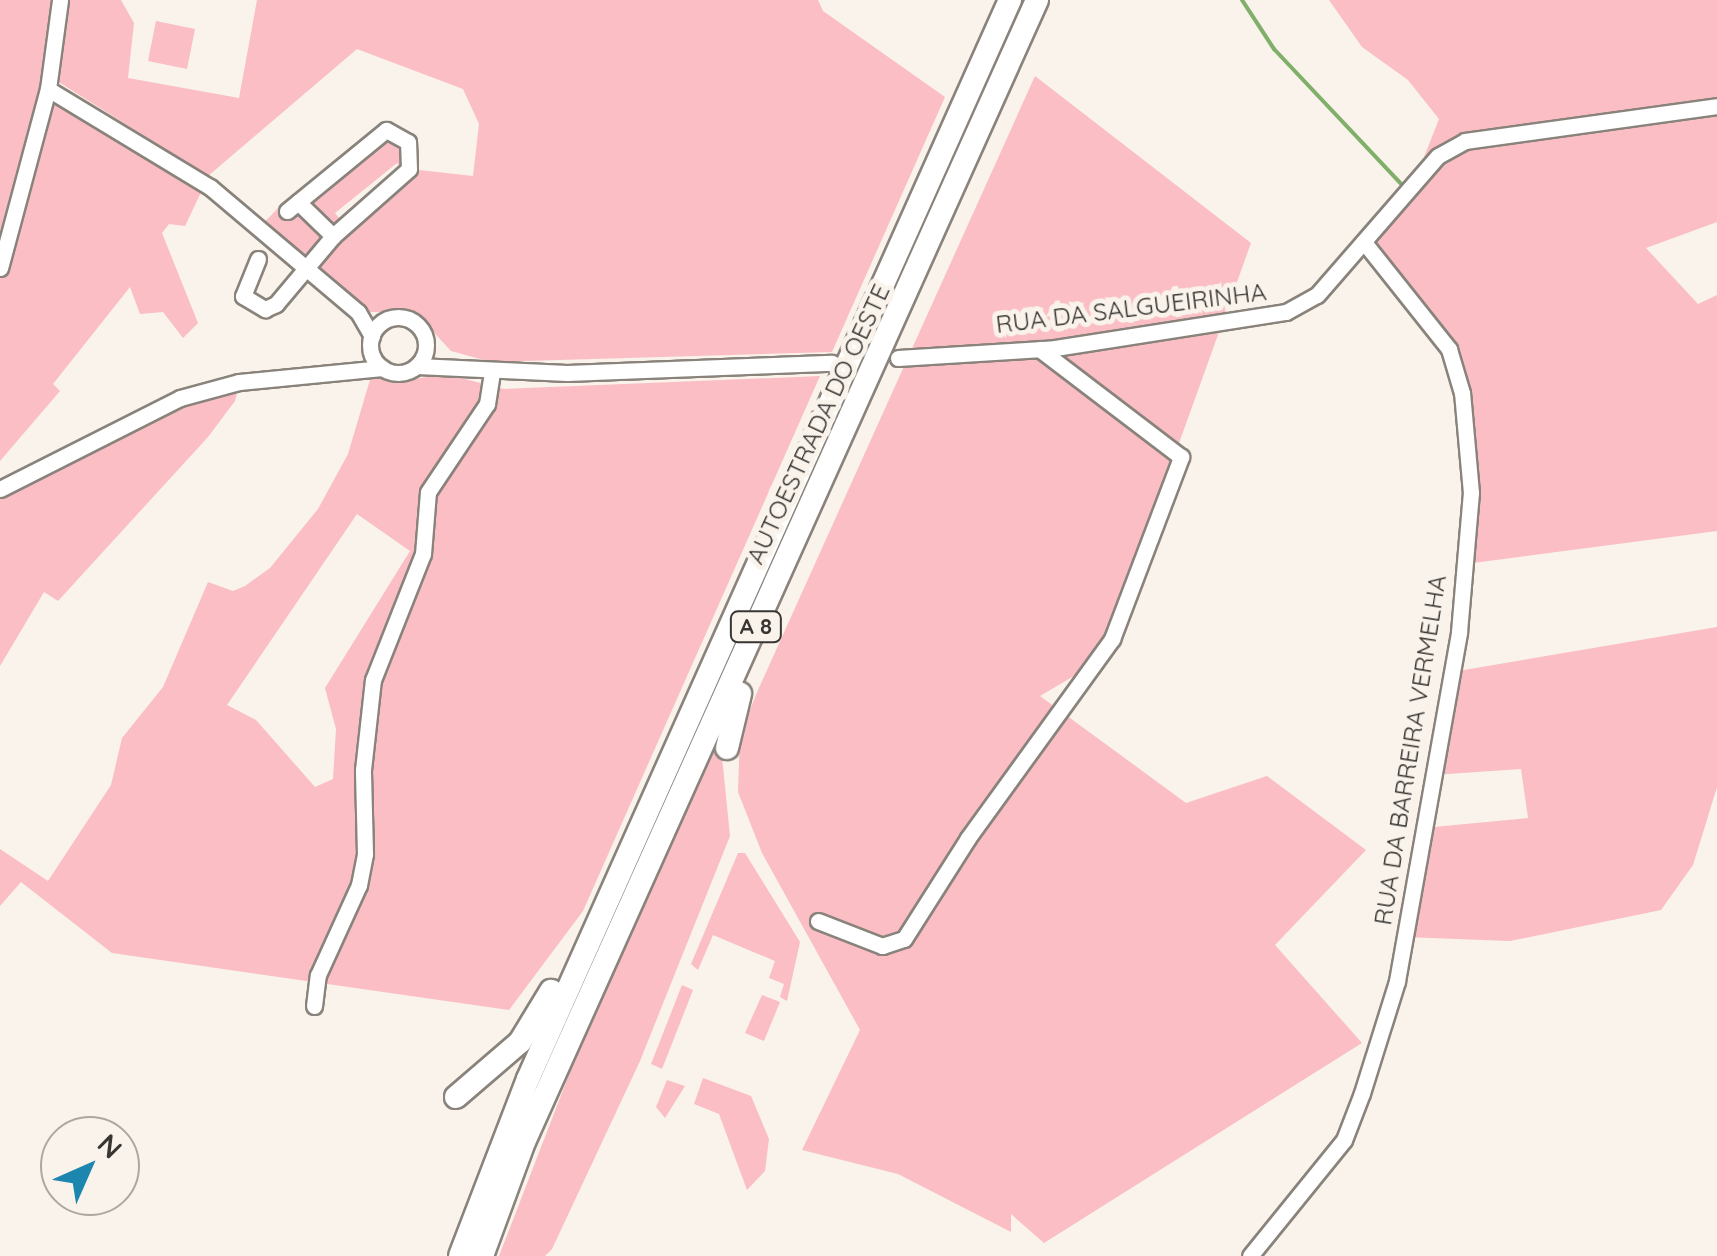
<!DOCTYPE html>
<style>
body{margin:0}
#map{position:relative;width:1717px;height:1256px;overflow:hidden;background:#f9f3eb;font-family:Quicksand,sans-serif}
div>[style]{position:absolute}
.green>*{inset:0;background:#fabec4}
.stream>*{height:4px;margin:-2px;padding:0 2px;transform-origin:2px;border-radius:2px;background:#7faf68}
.roads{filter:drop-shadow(2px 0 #89837c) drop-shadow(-2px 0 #89837c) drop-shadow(0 2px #89837c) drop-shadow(0 -2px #89837c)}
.minor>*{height:15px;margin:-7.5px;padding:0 7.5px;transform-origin:7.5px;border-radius:7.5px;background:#fff}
.minor>.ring{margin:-7.5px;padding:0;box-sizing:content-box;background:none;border:15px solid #fff;border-radius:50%}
.highway>*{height:22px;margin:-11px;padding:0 11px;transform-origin:11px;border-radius:11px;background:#fff}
span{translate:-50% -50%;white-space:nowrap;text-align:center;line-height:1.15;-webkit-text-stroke:10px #f9f3eb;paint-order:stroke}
.shield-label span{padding:2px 8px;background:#f9f3eb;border:2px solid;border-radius:8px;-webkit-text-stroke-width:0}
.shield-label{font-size:22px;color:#383532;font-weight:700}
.street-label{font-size:25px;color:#383532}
.north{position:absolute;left:40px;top:1116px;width:100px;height:100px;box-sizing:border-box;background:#f9f3eb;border:2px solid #aca7a1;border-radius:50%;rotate:45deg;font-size:28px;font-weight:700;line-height:40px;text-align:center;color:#383532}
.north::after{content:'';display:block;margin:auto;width:35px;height:45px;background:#1c86ae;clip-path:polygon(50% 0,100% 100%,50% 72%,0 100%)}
</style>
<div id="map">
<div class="green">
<i style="clip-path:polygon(0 0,60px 0,49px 89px,205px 184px,185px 226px,169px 224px,162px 233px,198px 323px,183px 338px,163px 312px,140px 314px,130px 287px,53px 384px,60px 391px,0 461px)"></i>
<i style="clip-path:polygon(evenodd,67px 0,121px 0,134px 23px,128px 78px,239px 98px,257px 0,818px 0,823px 11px,945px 97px,832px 352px,491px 362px,451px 351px,415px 312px,358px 312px,258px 229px,282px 204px,287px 211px,310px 191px,318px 200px,383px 146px,376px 136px,398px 132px,410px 169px,473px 176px,479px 124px,463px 89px,357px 49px,208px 176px,57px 81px,67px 0,397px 163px,404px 172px,344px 224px,335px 213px,397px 163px)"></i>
<i style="clip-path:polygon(1329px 0,1717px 0,1717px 222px,1646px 248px,1698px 304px,1717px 295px,1717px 531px,1466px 564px,1471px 493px,1449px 350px,1364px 242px,1413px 185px,1439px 119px,1408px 80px,1362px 47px)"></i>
<i style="clip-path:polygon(156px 21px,195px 29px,187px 69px,148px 61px)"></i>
<i style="clip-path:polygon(1035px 76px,1251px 243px,1101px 660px,1040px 696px,1186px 803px,1267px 776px,1366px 850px,1275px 945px,1362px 1043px,1044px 1243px,1011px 1214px,1011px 1232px,898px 1174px,802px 1150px,860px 1030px,762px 853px,738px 792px,740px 734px,758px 690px)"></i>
<i style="clip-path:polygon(evenodd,372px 373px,402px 381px,445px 374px,504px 389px,820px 376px,583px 911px,509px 1010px,112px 953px,21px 882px,0 906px,0 849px,48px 881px,111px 785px,122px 738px,163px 687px,208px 582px,233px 591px,245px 586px,270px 568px,318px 509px,348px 454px,372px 373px,357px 514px,410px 551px,325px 688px,336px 729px,333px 779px,315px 787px,256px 720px,227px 705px,357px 514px)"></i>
<i style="clip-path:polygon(239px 385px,235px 401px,208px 437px,58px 601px,44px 592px,0 666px,0 491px,182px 402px)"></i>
<i style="clip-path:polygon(1717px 627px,1717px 787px,1693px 865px,1661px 910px,1510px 941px,1404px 937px,1423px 828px,1528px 818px,1521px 769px,1433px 775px,1452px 672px)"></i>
<i style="clip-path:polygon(719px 727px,730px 836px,640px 1061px,552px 1249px,545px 1256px,499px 1256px,570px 1072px)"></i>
<i style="clip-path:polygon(738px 853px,745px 853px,800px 942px,787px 1001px,780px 997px,784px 984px,769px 978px,775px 961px,713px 935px,698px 970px,691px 964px)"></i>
<i style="clip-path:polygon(682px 985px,693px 990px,662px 1069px,651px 1064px)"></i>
<i style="clip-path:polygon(762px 995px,780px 1002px,764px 1041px,745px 1033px)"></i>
<i style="clip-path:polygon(703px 1078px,751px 1096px,769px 1139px,765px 1171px,747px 1190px,719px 1114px,694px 1104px)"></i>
<i style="clip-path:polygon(667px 1080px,685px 1086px,665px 1118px,656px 1107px)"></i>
</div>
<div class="stream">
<i style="left:1242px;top:0;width:59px;rotate:56.9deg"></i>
<i style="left:1274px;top:49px;width:185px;rotate:46.7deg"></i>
</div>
<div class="roads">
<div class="minor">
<i style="left:48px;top:89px;width:189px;rotate:31.2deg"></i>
<i style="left:210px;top:187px;width:194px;rotate:40.2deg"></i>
<i style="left:358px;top:312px;width:28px;rotate:60deg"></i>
<i style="left:298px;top:202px;width:49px;rotate:44.2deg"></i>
<i style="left:258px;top:259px;width:40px;rotate:112deg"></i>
<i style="left:243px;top:296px;width:26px;rotate:31deg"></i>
<i style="left:265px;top:309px;width:12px;rotate:-24deg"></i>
<i style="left:276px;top:304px;width:89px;rotate:-50deg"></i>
<i style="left:333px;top:236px;width:101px;rotate:-41.4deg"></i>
<i style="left:409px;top:169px;width:27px;rotate:-92deg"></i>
<i style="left:408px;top:142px;width:25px;rotate:-151deg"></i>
<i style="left:386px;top:130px;width:128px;rotate:140.7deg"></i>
<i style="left:0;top:268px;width:185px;rotate:-75deg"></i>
<i style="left:48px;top:89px;width:90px;rotate:-82.3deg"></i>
<i class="ring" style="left:370px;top:317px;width:41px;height:41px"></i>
<i style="left:898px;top:358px;width:157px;rotate:-3.6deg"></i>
<i style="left:1055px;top:348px;width:234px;rotate:-8.9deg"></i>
<i style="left:1286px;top:312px;width:35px;rotate:-29deg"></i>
<i style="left:1317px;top:295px;width:184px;rotate:-49deg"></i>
<i style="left:1438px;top:156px;width:31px;rotate:-29deg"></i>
<i style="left:1465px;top:141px;width:254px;rotate:-7.9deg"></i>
<i style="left:417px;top:366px;width:150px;rotate:2.7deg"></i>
<i style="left:567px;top:373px;width:265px;rotate:-2.2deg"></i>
<i style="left:0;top:489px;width:202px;rotate:-26.8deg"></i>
<i style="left:180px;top:398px;width:61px;rotate:-15.2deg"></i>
<i style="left:239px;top:382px;width:144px;rotate:-5.6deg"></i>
<i style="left:818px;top:921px;width:69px;rotate:21.3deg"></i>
<i style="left:882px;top:946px;width:23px;rotate:-18deg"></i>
<i style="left:904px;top:939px;width:120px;rotate:-57.6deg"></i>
<i style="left:968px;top:838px;width:246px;rotate:-54.1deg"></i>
<i style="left:1112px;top:639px;width:195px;rotate:-69.2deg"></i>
<i style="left:1181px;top:457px;width:178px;rotate:-142.7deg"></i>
<i style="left:314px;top:1006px;width:31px;rotate:-83deg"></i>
<i style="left:318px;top:975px;width:99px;rotate:-65.5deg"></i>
<i style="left:359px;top:885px;width:32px;rotate:-79deg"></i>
<i style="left:365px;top:854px;width:84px;rotate:-91.4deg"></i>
<i style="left:363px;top:770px;width:91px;rotate:-83.7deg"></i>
<i style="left:373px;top:680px;width:136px;rotate:-68.4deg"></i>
<i style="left:423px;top:554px;width:62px;rotate:-85.4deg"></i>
<i style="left:428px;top:492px;width:106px;rotate:-56.2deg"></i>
<i style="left:487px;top:404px;width:33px;rotate:-81deg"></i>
<i style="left:1250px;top:1256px;width:149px;rotate:-51deg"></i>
<i style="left:1344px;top:1140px;width:50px;rotate:-69deg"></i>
<i style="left:1362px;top:1093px;width:117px;rotate:-72.6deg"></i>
<i style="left:1397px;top:981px;width:354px;rotate:-79.9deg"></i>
<i style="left:1459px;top:632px;width:140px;rotate:-85.1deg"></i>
<i style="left:1471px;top:493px;width:100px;rotate:-95.1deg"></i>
<i style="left:1462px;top:393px;width:46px;rotate:-106.5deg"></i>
<i style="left:1449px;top:349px;width:137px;rotate:-128.5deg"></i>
</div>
<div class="highway">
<i style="left:727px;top:748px;width:56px;rotate:-76.5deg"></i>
<i style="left:456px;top:1097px;width:84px;rotate:-40.7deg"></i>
<i style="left:520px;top:1042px;width:60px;rotate:-58.7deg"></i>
<i style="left:460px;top:1256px;width:190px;rotate:-69deg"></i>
<i style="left:528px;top:1079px;width:1182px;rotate:-65.93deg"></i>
<i style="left:482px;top:1256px;width:121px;rotate:-69.8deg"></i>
<i style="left:524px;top:1142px;width:1252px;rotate:-65.81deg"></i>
</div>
</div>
<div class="shield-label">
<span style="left:756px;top:627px">A 8</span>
</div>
<div class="street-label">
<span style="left:1131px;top:308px;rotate:-7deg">RUA DA SALGUEIRINHA</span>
<span style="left:818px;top:424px;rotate:-65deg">AUTOESTRADA DO OESTE</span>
<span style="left:1410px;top:750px;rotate:-81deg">RUA DA BARREIRA VERMELHA</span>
</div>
<div class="north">N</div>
</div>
